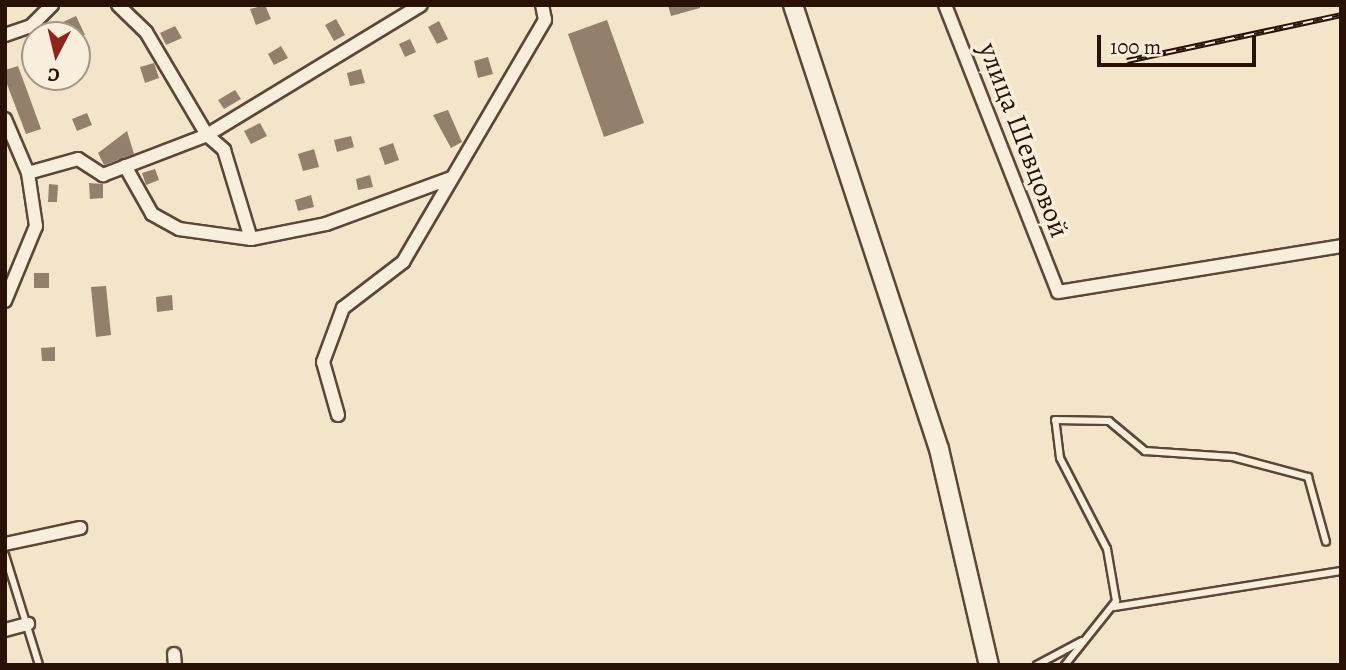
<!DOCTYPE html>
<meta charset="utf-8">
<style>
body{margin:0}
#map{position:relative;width:1346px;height:670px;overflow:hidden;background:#f2e5c9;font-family:Alegreya,serif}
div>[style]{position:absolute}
.building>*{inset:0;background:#927f6c}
.roads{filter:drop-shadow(2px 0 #5b4638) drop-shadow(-2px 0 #5b4638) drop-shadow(0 2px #5b4638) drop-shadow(0 -2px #5b4638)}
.lane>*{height:6px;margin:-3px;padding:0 3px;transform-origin:3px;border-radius:3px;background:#f7eedc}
.street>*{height:12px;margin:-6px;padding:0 6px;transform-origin:6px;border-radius:6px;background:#f7eedc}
.secondary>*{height:18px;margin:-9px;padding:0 9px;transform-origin:9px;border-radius:9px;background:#f7eedc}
.rail>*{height:6px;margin-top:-3px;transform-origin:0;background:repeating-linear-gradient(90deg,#f7eedc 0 10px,#291107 0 20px);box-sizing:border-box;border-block:2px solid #291107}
span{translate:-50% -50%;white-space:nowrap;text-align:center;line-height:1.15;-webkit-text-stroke:7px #f7eedc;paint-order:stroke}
.street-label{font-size:28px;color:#291107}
.frame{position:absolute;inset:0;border:7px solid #291107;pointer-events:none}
.north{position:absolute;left:21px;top:21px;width:70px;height:70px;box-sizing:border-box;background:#f7eedc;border:2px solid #a59687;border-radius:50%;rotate:187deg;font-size:19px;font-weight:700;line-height:28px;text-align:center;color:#291107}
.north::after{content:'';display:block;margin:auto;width:24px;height:32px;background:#8f2418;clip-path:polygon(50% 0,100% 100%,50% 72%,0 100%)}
.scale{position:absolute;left:1097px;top:35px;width:159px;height:32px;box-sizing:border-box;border:4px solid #291107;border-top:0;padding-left:9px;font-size:21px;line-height:24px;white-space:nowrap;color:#291107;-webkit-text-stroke:5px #f7eedc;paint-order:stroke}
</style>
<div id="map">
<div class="building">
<i style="clip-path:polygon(265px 5px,271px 19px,256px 25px,250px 9px)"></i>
<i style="clip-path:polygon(668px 5px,700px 5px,700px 8px,671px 16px)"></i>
<i style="clip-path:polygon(76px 16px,85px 35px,54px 35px,50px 28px)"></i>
<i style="clip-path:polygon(336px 19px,345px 35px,334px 41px,325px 25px)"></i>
<i style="clip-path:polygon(607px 20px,644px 123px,604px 137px,568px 34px)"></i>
<i style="clip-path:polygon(439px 21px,448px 39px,437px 44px,428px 27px)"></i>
<i style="clip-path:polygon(175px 26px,182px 38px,166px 45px,160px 33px)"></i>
<i style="clip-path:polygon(410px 39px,416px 52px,405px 57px,399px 44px)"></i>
<i style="clip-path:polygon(281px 46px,288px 58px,274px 65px,268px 54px)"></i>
<i style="clip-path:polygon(488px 57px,493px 74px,478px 78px,474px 61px)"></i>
<i style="clip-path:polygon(154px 63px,159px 78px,145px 83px,140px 67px)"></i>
<i style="clip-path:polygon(18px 66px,41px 129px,26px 134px,5px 79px,5px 70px)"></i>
<i style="clip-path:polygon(361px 69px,365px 83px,350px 86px,347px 73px)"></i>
<i style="clip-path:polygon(235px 90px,241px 99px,224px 109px,218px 100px)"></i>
<i style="clip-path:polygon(448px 110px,462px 142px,451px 148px,433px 115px)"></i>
<i style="clip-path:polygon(87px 113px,92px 125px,77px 131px,72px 119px)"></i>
<i style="clip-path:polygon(260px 123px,267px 136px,251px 144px,244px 131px)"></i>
<i style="clip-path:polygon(127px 131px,134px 154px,104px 165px,98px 153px)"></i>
<i style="clip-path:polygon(351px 136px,354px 147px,337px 152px,334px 140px)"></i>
<i style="clip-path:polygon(393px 143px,399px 160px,385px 165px,379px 148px)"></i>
<i style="clip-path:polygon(314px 149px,319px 167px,303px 171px,298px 154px)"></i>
<i style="clip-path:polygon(155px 169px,159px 180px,146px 185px,142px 173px)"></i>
<i style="clip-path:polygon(370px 175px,373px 187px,358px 190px,356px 179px)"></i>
<i style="clip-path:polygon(89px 183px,103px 184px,103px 198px,90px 199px)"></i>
<i style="clip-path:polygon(49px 184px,58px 185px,57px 202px,48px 202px)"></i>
<i style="clip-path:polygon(311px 195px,314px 207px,298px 211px,295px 200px)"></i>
<i style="clip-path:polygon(34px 273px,49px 273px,49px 288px,34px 288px)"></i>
<i style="clip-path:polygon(106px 286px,111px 335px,96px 337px,91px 287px)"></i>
<i style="clip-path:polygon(172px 295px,173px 310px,157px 312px,156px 297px)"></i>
<i style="clip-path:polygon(55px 347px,55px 361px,42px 361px,41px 348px)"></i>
</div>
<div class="roads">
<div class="lane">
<i style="left:5px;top:555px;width:115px;rotate:72.8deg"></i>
<i style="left:1114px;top:607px;width:230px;rotate:-9deg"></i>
<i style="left:1037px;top:665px;width:51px;rotate:-28.1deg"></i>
<i style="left:1065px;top:665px;width:82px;rotate:-51.4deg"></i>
<i style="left:1116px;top:601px;width:53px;rotate:-99.8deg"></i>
<i style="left:1107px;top:549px;width:102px;rotate:-117.3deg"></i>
<i style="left:1060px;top:458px;width:38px;rotate:-97deg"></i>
<i style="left:1055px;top:420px;width:54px;rotate:1.1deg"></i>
<i style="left:1109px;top:421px;width:47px;rotate:39.8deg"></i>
<i style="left:1145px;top:451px;width:88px;rotate:3.9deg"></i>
<i style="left:1233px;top:457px;width:78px;rotate:14.9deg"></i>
<i style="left:1308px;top:477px;width:67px;rotate:74.5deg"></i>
</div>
<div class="street">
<i style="left:118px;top:5px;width:39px;rotate:44deg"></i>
<i style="left:146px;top:32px;width:120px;rotate:59.4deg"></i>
<i style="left:207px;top:135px;width:23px;rotate:41deg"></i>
<i style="left:224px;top:150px;width:93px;rotate:73.1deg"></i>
<i style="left:251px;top:239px;width:76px;rotate:-11.3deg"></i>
<i style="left:326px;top:224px;width:133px;rotate:-20.2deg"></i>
<i style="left:945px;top:5px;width:308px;rotate:68.5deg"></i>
<i style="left:1058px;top:292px;width:287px;rotate:-9.2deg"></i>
<i style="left:5px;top:35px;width:28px;rotate:-19deg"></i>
<i style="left:31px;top:26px;width:30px;rotate:-45deg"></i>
<i style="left:5px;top:119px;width:59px;rotate:66.9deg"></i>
<i style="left:28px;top:173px;width:54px;rotate:81.4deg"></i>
<i style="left:36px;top:226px;width:81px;rotate:112.5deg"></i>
<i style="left:125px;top:166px;width:55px;rotate:60.6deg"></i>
<i style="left:152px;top:214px;width:31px;rotate:29deg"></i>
<i style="left:179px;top:229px;width:73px;rotate:7.9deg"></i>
<i style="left:28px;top:173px;width:52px;rotate:-15.6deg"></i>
<i style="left:78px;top:159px;width:30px;rotate:33deg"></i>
<i style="left:103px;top:175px;width:111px;rotate:-21deg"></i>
<i style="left:207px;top:135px;width:250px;rotate:-31.3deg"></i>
<i style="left:338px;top:415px;width:55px;rotate:-105.8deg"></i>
<i style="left:323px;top:362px;width:58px;rotate:-69.7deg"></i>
<i style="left:343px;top:308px;width:76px;rotate:-37.5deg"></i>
<i style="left:403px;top:262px;width:281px;rotate:-59.6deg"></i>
<i style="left:545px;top:20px;width:15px;rotate:-101deg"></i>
<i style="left:5px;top:544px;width:77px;rotate:-12deg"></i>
<i style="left:5px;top:630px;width:24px;rotate:-15deg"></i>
<i style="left:174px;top:654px;width:11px;rotate:85deg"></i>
</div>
<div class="secondary">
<i style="left:793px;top:5px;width:467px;rotate:71.8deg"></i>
<i style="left:939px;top:449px;width:222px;rotate:77deg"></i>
</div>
</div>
<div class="rail">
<i style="left:1127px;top:61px;width:219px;rotate:-12.1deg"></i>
</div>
<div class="street-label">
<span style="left:1024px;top:140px;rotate:69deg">улица Шевцовой</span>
</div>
<div class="frame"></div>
<div class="north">С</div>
<div class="scale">100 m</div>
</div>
